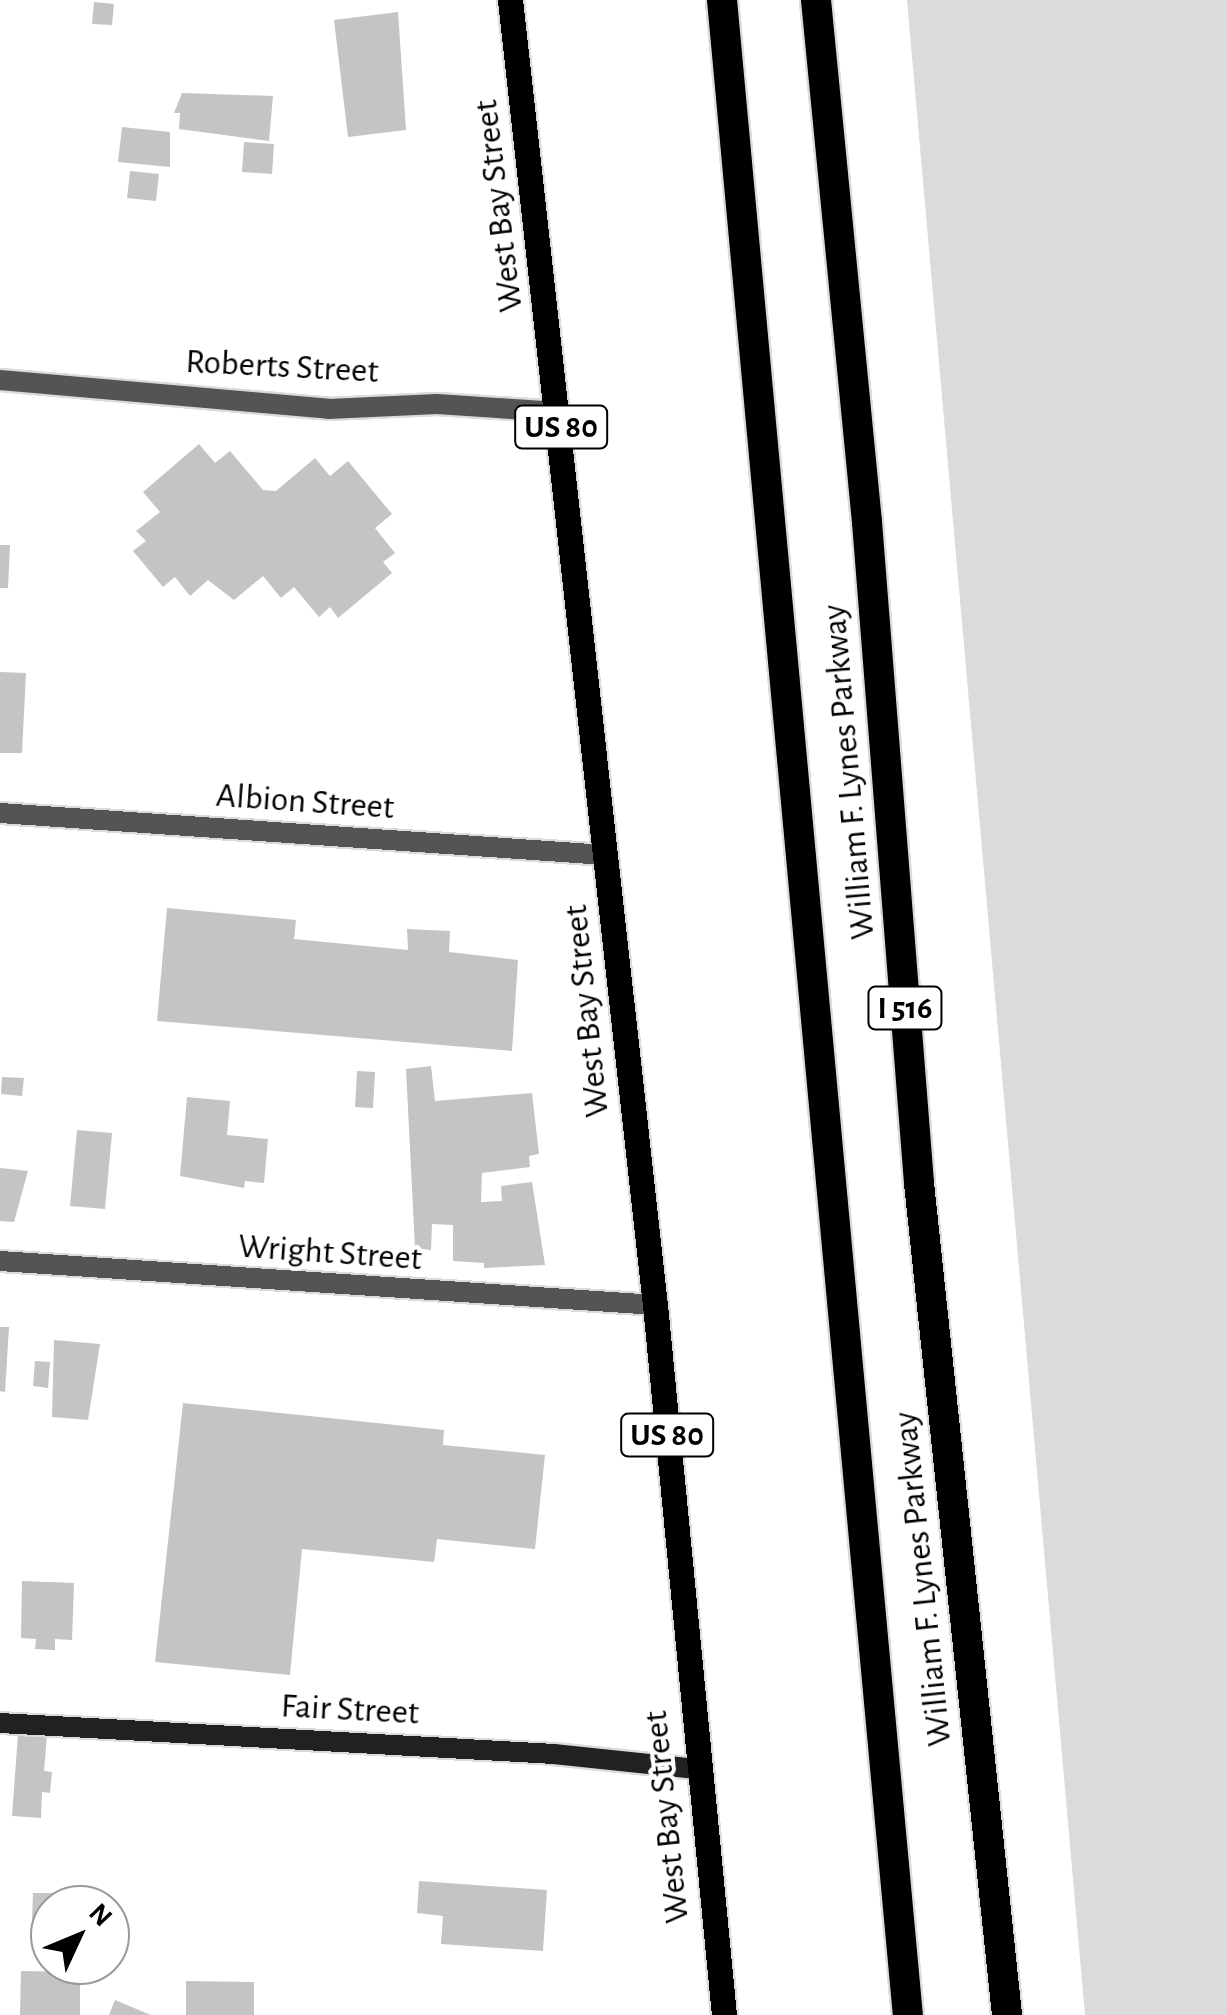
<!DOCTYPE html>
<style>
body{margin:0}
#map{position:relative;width:1227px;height:2015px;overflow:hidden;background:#fff;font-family:"Alegreya Sans",sans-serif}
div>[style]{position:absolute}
.green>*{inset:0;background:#dbdbdb}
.building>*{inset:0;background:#c4c4c4}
.roads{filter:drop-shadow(2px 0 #dbdbdb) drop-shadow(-2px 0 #dbdbdb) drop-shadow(0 2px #dbdbdb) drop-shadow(0 -2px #dbdbdb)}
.street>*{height:20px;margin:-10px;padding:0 10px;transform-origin:10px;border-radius:10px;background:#545454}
.secondary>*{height:20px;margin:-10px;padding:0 10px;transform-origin:10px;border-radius:10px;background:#212121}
.primary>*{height:25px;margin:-12.5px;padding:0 12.5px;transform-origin:12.5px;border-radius:12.5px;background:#000}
.highway>*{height:30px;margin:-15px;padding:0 15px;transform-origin:15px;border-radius:15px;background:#000}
span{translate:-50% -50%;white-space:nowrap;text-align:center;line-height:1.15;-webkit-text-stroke:8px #fff;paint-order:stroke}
.shield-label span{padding:2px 8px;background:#fff;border:2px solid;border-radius:8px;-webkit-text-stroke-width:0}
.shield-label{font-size:32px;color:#000;font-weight:700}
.street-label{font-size:35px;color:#000}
.north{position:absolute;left:30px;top:1885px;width:100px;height:100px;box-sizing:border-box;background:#fff;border:2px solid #999;border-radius:50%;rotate:46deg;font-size:28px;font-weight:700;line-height:40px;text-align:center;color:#000}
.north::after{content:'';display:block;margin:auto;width:35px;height:45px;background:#000;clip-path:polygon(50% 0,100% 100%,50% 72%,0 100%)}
</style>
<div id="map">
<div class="green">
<i style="clip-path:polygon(907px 0,1227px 0,1227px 2015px,1085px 2015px)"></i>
</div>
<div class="building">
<i style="clip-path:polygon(94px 2px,114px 4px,112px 25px,92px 24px)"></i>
<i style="clip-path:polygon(398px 12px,406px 130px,348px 137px,334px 20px)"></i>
<i style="clip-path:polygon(182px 93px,273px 96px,269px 141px,179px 129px,180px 113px,174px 113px)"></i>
<i style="clip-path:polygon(122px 127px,170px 132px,170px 167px,118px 162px)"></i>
<i style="clip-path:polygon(244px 142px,274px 144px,272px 174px,242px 172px)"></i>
<i style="clip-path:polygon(130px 171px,159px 174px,156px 201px,127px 198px)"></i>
<i style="clip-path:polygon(199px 444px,215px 463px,230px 451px,263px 490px,276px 491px,315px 458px,330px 476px,348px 461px,392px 514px,375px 528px,395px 553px,383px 562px,392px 573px,338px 618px,330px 607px,319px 617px,294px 587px,281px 598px,263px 576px,234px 600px,208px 580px,190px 596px,175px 577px,163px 587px,133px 551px,146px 541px,136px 531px,160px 512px,143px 492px)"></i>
<i style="clip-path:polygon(0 545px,10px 545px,8px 588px,0 588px)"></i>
<i style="clip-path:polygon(0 672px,26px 673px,22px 753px,0 753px)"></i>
<i style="clip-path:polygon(167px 908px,296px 920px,294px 939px,408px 950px,407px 929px,450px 931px,449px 952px,518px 960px,512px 1051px,157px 1021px)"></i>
<i style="clip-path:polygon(431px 1066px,435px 1101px,532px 1093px,539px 1154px,529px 1156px,530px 1167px,482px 1173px,481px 1202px,502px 1201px,501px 1186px,532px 1182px,545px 1265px,484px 1268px,484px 1263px,453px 1261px,453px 1225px,432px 1224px,431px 1250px,415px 1248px,406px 1069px)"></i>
<i style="clip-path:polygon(357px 1071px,375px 1072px,373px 1108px,355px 1107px)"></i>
<i style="clip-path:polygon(2px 1077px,24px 1078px,22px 1096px,1px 1094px)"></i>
<i style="clip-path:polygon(187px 1097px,230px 1101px,227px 1135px,268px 1139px,264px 1183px,245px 1181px,244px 1188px,180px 1176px)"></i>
<i style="clip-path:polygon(77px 1130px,112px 1133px,105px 1209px,70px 1206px)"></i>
<i style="clip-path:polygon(0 1168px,28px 1171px,14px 1222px,0 1221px)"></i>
<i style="clip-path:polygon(0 1327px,9px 1327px,5px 1392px,0 1391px)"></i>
<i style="clip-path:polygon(54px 1340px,100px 1344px,88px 1420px,52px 1417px)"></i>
<i style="clip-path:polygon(35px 1361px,50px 1362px,48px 1388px,33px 1386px)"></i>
<i style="clip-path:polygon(183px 1403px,444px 1430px,443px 1445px,545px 1455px,535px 1549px,437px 1539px,434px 1562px,302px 1549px,290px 1675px,155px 1662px)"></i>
<i style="clip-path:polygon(22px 1581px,74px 1583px,72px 1640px,55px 1639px,55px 1650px,35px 1649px,36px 1639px,21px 1638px)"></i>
<i style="clip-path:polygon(18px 1734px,47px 1735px,44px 1771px,52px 1772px,50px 1793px,42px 1792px,41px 1818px,12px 1816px)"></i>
<i style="clip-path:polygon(419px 1881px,547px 1890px,543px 1951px,441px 1944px,443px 1916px,417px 1913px)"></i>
<i style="clip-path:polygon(33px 1893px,55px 1893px,50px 1922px,32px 1921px)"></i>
<i style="clip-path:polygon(21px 1971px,80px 1972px,80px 2015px,20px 2015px)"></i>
<i style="clip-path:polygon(186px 1981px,254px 1982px,254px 2015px,186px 2015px)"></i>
<i style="clip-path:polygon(115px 2000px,151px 2015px,109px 2015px)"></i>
</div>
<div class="roads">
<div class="street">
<i style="left:0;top:380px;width:330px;rotate:5deg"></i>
<i style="left:329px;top:409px;width:108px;rotate:-2.7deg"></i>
<i style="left:437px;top:404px;width:122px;rotate:3.8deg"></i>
<i style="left:0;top:813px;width:606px;rotate:3.97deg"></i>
<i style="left:0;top:1261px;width:656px;rotate:3.84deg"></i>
</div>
<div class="secondary">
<i style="left:0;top:1723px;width:555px;rotate:3.2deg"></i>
<i style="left:554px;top:1754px;width:143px;rotate:6deg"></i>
</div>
<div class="primary">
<i style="left:510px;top:0;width:1313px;rotate:83.66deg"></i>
<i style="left:655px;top:1305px;width:713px;rotate:84.45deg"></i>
</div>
<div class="highway">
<i style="left:722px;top:0;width:2024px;rotate:84.73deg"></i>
<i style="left:816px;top:0;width:524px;rotate:84.42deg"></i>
<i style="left:867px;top:522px;width:663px;rotate:85.5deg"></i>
<i style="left:919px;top:1183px;width:837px;rotate:83.96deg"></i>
</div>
</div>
<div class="shield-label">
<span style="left:561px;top:427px">US 80</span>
<span style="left:905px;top:1008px">I 516</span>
<span style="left:667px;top:1435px">US 80</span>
</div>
<div class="street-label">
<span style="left:499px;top:206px;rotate:-97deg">West Bay Street</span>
<span style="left:282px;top:367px;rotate:3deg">Roberts Street</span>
<span style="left:849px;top:772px;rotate:-95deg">William F. Lynes Parkway</span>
<span style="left:305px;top:802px;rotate:4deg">Albion Street</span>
<span style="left:587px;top:1011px;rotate:-96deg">West Bay Street</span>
<span style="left:330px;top:1253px;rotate:4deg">Wright Street</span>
<span style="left:923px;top:1579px;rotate:-96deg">William F. Lynes Parkway</span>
<span style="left:350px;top:1710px;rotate:3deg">Fair Street</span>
<span style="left:667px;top:1817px;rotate:-96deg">West Bay Street</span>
</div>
<div class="north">N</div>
</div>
